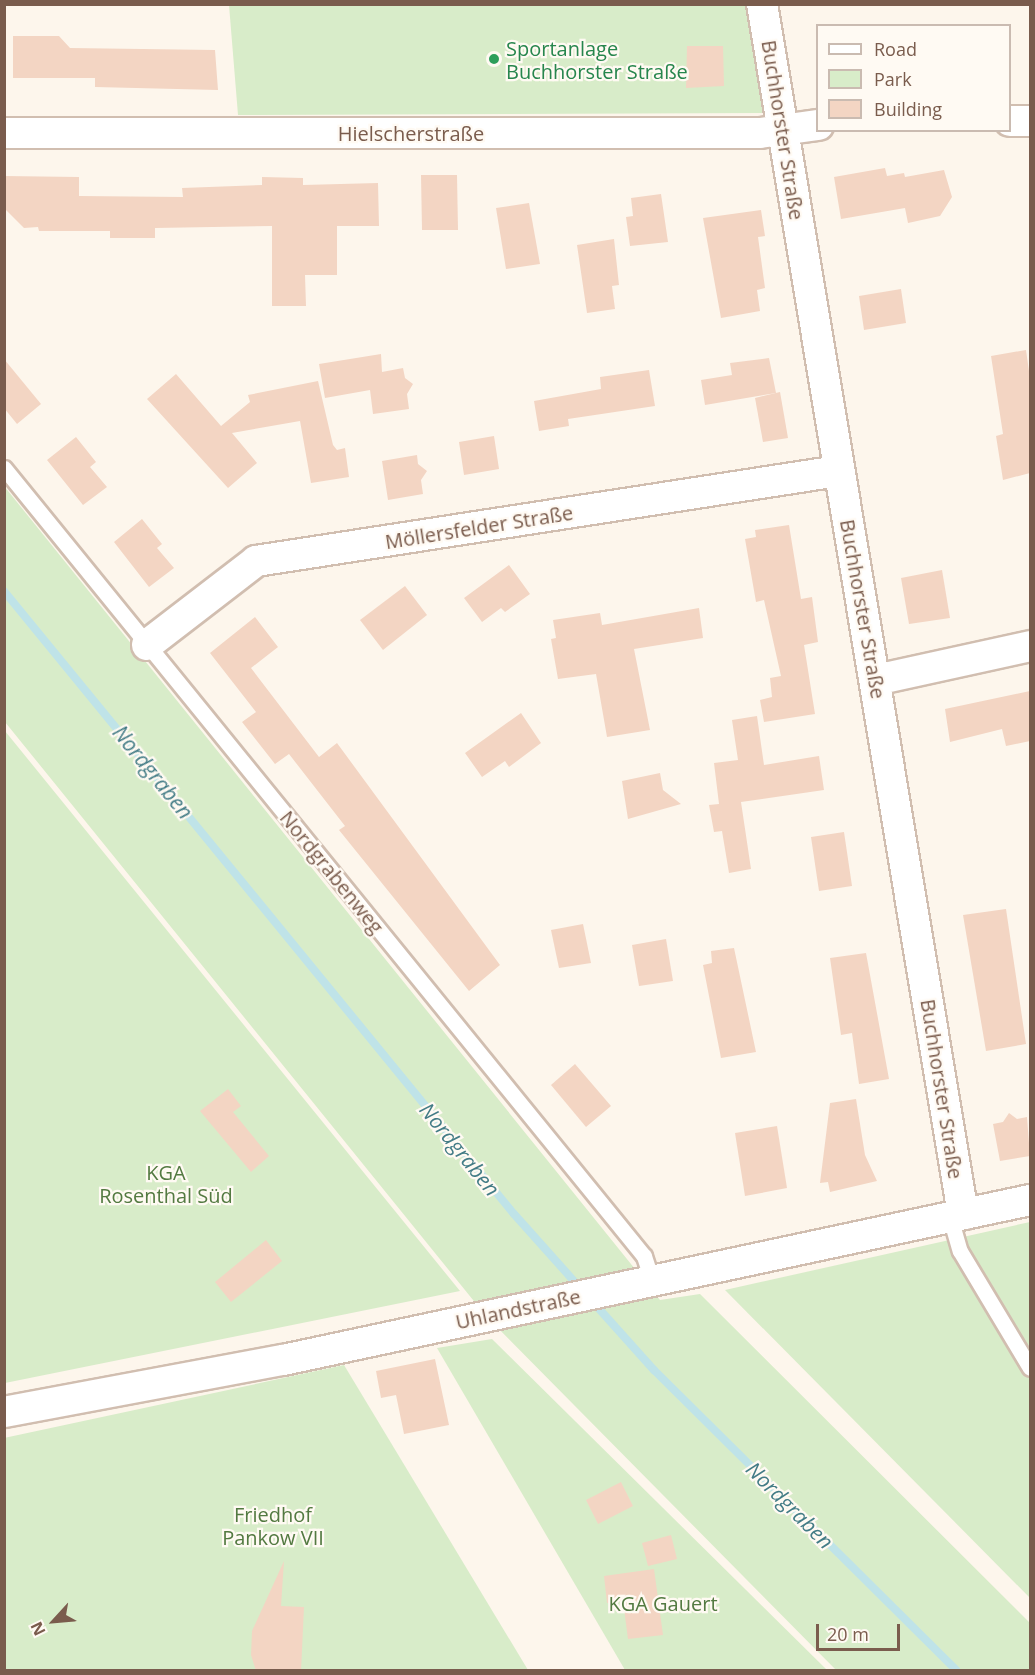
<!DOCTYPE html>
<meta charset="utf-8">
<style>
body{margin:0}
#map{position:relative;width:1035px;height:1675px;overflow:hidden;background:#fdf6ec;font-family:"Open Sans",sans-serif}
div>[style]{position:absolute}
.green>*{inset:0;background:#d8ecc9}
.stream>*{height:8px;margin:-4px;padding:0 4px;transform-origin:4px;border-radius:4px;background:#bfe3e8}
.building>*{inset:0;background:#f3d5c3}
.roads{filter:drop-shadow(2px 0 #d1beb0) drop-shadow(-2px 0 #d1beb0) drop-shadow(0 2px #d1beb0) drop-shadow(0 -2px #d1beb0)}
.lane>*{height:15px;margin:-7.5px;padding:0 7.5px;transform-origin:7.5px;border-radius:7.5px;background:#fff}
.street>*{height:30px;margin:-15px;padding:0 15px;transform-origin:15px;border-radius:15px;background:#fff}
.dots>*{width:16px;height:16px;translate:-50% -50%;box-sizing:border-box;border:3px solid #fffaf3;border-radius:50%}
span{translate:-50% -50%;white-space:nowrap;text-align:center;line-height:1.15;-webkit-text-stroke:4.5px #fffaf3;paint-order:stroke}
.leisure-label{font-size:20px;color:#27864d}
.left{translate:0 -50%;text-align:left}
.street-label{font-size:20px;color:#7a5c4d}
.park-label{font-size:20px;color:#537a41}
.water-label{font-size:21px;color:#437c86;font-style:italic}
.frame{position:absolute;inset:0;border:6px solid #7a5c4d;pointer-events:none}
.legend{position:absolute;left:816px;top:24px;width:195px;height:108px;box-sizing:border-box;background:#fffaf3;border:2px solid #cabbb1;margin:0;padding:8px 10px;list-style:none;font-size:18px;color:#7a5c4d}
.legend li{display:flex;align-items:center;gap:12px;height:30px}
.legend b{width:30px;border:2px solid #cabbb1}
.north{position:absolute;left:24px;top:1591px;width:60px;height:60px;-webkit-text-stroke:4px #fffaf3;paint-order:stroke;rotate:244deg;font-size:16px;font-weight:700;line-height:24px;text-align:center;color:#7a5c4d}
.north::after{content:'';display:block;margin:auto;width:21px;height:27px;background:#7a5c4d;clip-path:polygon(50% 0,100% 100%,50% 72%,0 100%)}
.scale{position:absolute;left:816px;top:1624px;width:84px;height:27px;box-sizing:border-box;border:3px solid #7a5c4d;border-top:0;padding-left:8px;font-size:18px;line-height:21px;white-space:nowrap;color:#7a5c4d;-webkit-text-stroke:4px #fffaf3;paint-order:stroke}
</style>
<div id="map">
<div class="green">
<i style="clip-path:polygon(229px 5px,745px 5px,763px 113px,238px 115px)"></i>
<i style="clip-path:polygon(4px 486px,660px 1300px,700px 1294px,1030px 1623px,1030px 1670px,836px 1670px,486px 1316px,5px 722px)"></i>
<i style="clip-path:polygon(5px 731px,460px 1291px,5px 1383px)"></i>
<i style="clip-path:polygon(1030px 1222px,1030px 1598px,725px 1290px)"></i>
<i style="clip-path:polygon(492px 1339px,827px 1670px,625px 1670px,437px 1348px)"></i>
<i style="clip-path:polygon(344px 1365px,528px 1670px,5px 1670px,4px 1438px)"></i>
</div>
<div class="stream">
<i style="left:4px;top:591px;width:805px;rotate:50.7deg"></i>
<i style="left:514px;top:1214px;width:101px;rotate:48.2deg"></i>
<i style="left:592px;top:1301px;width:93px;rotate:48.1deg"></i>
<i style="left:654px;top:1370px;width:426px;rotate:44.8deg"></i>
</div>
<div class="building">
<i style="clip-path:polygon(13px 36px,59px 36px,70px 48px,215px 50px,218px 90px,95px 87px,95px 78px,13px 78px)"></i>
<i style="clip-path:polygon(687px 46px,723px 46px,724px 86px,686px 88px)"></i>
<i style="clip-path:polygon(885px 168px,887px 176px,904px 173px,905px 177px,944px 170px,952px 197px,940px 216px,908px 223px,905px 208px,841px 219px,834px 177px)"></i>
<i style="clip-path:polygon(421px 175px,457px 175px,458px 230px,422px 230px)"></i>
<i style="clip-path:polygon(4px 176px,79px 177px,79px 196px,183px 197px,182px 188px,262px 185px,262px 177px,303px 178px,303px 185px,378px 183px,379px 226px,337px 226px,337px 275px,305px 275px,306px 306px,272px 306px,272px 226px,155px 228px,155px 238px,110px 238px,110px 231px,39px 231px,38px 227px,24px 228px,4px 208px)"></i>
<i style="clip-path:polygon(661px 194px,668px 242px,630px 246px,626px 217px,633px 216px,631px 198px)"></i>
<i style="clip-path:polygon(529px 203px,540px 264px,506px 269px,496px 208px)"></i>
<i style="clip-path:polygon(761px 210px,765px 236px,758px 237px,765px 288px,757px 290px,760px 311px,721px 318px,703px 218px)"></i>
<i style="clip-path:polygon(614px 239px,619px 285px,612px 286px,615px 309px,587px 313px,577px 245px)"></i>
<i style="clip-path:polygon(901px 289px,906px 323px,864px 330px,859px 296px)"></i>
<i style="clip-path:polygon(1026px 350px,1030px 378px,1030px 473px,1003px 480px,996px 436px,1003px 434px,991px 356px)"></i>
<i style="clip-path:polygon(381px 354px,382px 372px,403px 368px,405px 378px,413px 384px,407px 394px,409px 409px,373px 414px,370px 390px,325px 398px,319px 364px)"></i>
<i style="clip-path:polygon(769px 358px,776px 393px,705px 405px,701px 380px,732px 375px,730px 363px)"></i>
<i style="clip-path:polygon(4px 359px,41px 404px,17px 424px,4px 408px)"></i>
<i style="clip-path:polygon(649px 370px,655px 406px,568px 419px,569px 426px,539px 431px,534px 401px,601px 389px,600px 377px)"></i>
<i style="clip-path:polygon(176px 374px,221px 426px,250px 402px,248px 395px,318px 381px,333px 445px,337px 450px,345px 448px,349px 477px,311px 483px,300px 421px,232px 433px,257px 463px,228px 488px,147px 399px)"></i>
<i style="clip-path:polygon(780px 392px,788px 438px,763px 442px,755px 398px)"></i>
<i style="clip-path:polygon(494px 436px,499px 469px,464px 475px,459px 442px)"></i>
<i style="clip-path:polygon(76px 437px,96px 462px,90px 467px,107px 487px,83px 505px,47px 460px)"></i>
<i style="clip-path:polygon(417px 455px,418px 464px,427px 471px,421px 480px,423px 494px,388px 500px,382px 461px)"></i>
<i style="clip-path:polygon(142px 519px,162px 544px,157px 548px,174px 568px,149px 587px,114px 542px)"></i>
<i style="clip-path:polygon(789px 525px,801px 599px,812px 597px,818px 642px,804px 645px,815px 714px,764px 722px,760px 700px,772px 697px,770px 678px,781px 676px,764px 600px,756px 602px,745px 539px,756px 537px,755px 530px)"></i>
<i style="clip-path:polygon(509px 565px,530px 594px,505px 612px,501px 608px,482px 622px,464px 598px)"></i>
<i style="clip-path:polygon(942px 570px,950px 618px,909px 624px,901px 578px)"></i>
<i style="clip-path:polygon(405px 586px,427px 615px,383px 650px,360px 620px)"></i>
<i style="clip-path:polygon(699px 608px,703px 638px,634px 649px,650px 730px,607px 737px,596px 674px,558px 679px,551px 639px,556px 638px,553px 620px,600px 613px,602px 625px)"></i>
<i style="clip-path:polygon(255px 617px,278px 647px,251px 668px,319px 757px,337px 743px,500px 965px,469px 991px,339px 830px,345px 826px,289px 754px,275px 764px,242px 722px,256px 712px,210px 653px)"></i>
<i style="clip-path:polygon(1030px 691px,1030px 741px,1006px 746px,1002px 729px,950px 742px,945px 709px)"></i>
<i style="clip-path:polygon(521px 713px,541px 743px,509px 767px,505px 761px,482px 777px,465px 753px)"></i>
<i style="clip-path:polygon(757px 716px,764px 765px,819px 756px,824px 790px,741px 802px,751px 869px,729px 873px,722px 831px,714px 832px,709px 805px,719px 804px,714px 763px,738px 760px,732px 720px)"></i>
<i style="clip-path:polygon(660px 773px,663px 790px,681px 804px,628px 819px,622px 781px)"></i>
<i style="clip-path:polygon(844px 832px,852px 886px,819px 891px,811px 837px)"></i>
<i style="clip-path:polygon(1006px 909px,1026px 1044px,986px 1051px,963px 915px)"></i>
<i style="clip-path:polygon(583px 924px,591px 963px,559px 968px,551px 930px)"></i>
<i style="clip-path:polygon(666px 939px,673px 981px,639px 986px,632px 945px)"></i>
<i style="clip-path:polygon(734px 948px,756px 1052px,721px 1058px,703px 965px,712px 963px,711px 951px)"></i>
<i style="clip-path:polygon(866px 953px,889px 1079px,859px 1084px,852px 1033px,841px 1035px,830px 958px)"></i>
<i style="clip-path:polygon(575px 1064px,611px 1106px,586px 1127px,551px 1085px)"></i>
<i style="clip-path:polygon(228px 1089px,241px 1106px,233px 1112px,269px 1156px,251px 1172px,200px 1111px)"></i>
<i style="clip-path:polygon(856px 1099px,865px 1155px,877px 1181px,830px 1192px,828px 1182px,820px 1183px,830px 1103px)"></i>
<i style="clip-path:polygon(1009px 1113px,1017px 1119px,1027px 1117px,1030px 1156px,1000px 1161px,993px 1124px,1003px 1122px)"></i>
<i style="clip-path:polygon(777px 1126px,787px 1188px,745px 1196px,735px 1133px)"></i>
<i style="clip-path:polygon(266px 1240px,282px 1261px,231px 1302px,215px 1282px)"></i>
<i style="clip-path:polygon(435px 1359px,449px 1425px,404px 1434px,396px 1395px,381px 1398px,376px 1371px)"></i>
<i style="clip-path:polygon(621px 1482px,633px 1506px,598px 1524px,586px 1500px)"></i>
<i style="clip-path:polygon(671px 1535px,677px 1559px,648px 1566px,642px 1543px)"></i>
<i style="clip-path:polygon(284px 1561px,281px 1606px,304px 1607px,301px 1671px,256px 1671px,251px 1655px,252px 1631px)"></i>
<i style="clip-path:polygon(654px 1569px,663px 1635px,628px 1639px,623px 1601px,607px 1603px,604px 1576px)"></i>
</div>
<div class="roads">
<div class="lane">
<i style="left:4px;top:468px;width:1015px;rotate:50.92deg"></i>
<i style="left:644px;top:1256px;width:25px;rotate:72deg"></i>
<i style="left:950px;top:1217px;width:35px;rotate:74deg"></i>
<i style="left:960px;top:1251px;width:136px;rotate:59.1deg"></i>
</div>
<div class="street">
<i style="left:762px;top:4px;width:1227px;rotate:80.57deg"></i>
<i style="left:1010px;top:121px;width:20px"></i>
<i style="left:4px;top:133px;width:756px"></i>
<i style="left:760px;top:133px;width:59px;rotate:-7.9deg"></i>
<i style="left:147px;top:645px;width:138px;rotate:-37.6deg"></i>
<i style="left:256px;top:561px;width:589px;rotate:-8.79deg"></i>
<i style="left:876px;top:680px;width:158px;rotate:-12.4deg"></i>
<i style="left:4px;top:1412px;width:284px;rotate:-10.6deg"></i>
<i style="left:283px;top:1360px;width:764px;rotate:-12.09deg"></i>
</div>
</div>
<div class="dots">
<i style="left:494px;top:59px;background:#2e9e5b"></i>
</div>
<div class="leisure-label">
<span class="left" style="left:506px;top:60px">Sportanlage<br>Buchhorster Straße</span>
</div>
<div class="street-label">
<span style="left:783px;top:130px;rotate:81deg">Buchhorster Straße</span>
<span style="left:411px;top:133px">Hielscherstraße</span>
<span style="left:479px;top:527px;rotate:-9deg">Möllersfelder Straße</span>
<span style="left:863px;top:609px;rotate:80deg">Buchhorster Straße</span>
<span style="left:332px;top:872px;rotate:51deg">Nordgrabenweg</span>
<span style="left:942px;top:1089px;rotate:81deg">Buchhorster Straße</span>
<span style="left:518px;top:1309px;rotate:-12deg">Uhlandstraße</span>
</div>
<div class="park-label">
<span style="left:166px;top:1184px">KGA<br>Rosenthal Süd</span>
<span style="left:273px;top:1526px">Friedhof<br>Pankow VII</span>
<span style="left:663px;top:1603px">KGA Gauert</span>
</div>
<div class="water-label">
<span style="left:153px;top:772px;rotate:51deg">Nordgraben</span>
<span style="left:460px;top:1149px;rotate:51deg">Nordgraben</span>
<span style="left:790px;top:1505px;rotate:45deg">Nordgraben</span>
</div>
<div class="frame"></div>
<ul class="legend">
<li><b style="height:8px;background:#fff"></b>Road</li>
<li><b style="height:16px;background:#d8ecc9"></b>Park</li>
<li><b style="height:16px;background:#f3d5c3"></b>Building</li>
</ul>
<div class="north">N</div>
<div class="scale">20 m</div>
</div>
